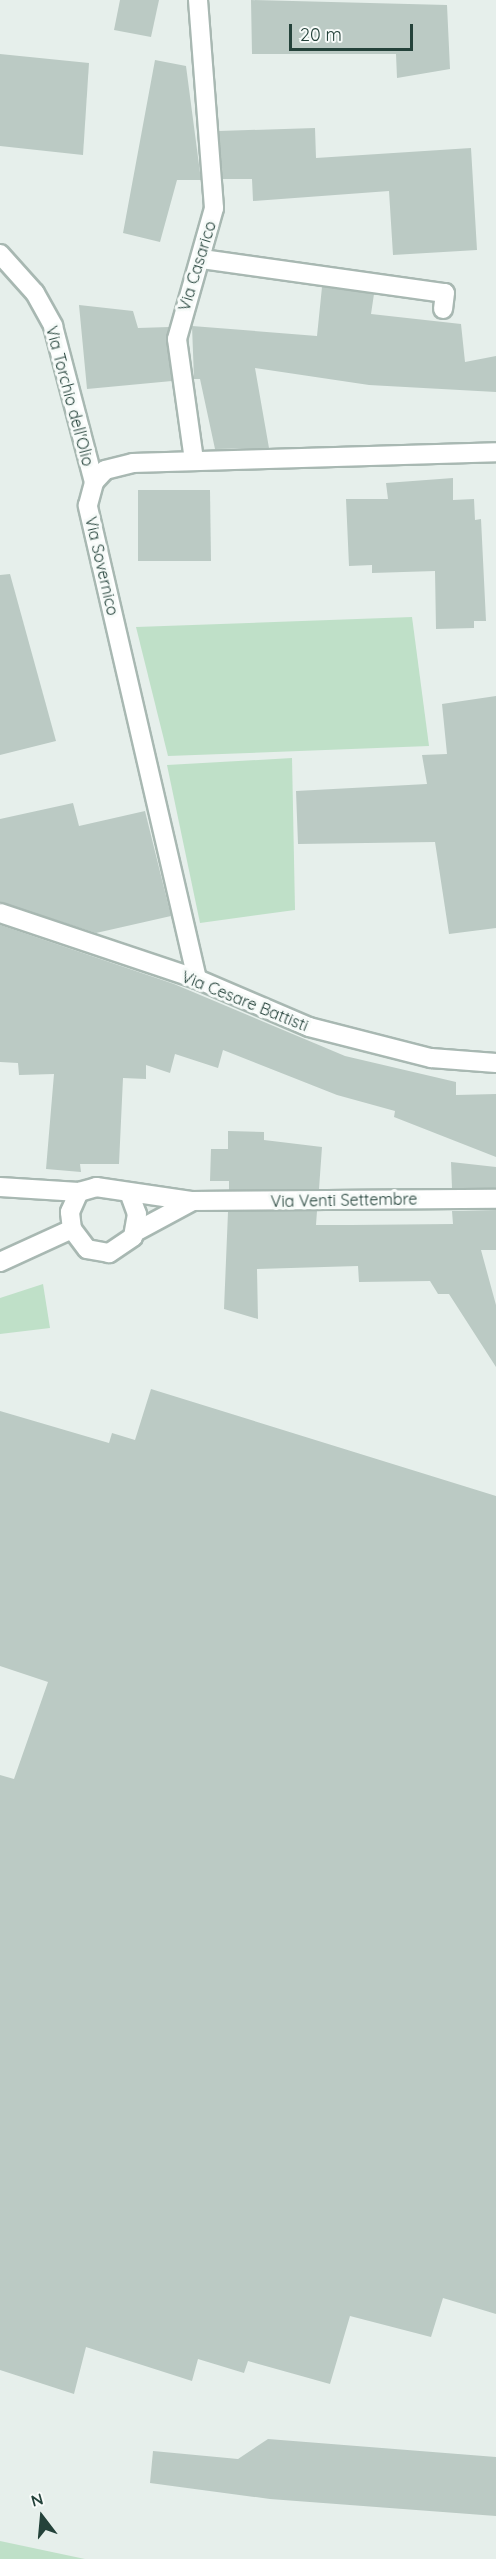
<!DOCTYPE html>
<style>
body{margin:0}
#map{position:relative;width:496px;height:2559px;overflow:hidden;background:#e6efeb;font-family:Quicksand,sans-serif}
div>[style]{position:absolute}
.green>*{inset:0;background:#bfe0c8}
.building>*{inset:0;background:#bbcac4}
.roads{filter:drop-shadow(2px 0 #a8b8b2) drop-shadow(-2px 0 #a8b8b2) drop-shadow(0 2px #a8b8b2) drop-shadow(0 -2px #a8b8b2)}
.lane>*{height:18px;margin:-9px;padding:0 9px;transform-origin:9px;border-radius:9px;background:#fff}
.street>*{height:18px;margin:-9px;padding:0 9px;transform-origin:9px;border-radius:9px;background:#fff}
.secondary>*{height:18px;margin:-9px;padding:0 9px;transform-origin:9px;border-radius:9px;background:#fff}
span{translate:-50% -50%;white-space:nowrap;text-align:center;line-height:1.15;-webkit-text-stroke:6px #f7fbf9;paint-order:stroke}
.street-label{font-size:16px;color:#24423a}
.north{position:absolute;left:12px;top:2487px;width:60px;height:60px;-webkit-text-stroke:4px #f7fbf9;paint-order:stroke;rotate:344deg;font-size:16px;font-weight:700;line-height:24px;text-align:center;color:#24423a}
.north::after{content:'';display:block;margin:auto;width:21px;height:27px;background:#24423a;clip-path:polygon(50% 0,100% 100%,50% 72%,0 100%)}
.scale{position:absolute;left:289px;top:24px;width:124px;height:27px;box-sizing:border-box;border:3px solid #24423a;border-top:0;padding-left:8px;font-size:18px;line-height:21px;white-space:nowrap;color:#24423a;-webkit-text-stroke:4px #f7fbf9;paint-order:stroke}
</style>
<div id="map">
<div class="green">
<i style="clip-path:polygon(412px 617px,429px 746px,168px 756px,136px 627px)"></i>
<i style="clip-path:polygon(292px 758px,295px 910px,200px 923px,167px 765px)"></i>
<i style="clip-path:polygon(43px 1284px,50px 1328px,0 1334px,0 1298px)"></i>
<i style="clip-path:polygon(0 2541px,85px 2559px,0 2559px)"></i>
</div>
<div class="building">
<i style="clip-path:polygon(120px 0,159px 0,151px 37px,114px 30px)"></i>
<i style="clip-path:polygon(251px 0,447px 5px,450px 69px,397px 78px,396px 54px,252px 54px)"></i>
<i style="clip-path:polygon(0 54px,89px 63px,83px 155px,0 146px)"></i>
<i style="clip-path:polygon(155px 60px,186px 66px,201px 180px,177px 180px,160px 242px,123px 233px)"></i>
<i style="clip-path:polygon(315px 128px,316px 158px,471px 148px,477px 250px,393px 255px,389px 191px,253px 201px,252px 179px,223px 179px,219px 131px)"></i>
<i style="clip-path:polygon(322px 287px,374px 294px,371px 314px,461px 324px,465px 362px,496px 356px,496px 392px,369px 385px,255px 368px,269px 448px,215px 449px,200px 379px,194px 379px,192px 326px,317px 336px)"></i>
<i style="clip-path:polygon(79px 305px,133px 311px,138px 328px,169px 327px,172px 381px,87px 389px)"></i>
<i style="clip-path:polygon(453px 478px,453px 500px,474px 499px,475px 520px,481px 519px,486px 621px,474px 621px,474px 628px,436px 629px,435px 571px,372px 573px,372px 565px,349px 566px,346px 499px,388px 499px,386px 483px)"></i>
<i style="clip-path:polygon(138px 490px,210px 490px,211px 561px,138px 561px)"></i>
<i style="clip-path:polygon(10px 574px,56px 741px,0 755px,0 575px)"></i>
<i style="clip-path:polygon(496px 696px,496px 928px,449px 934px,435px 842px,298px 844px,296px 791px,427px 784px,422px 755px,447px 754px,442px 704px)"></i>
<i style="clip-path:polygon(73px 803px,79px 826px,145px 811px,171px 916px,96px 933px,0 902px,0 819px)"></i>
<i style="clip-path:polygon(0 925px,174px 984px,345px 1056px,456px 1082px,456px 1095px,496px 1094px,496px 1157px,394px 1117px,395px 1111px,337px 1095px,223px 1050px,218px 1068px,175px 1054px,170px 1073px,146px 1065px,146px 1079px,123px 1078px,119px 1164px,80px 1164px,81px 1172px,46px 1169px,54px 1074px,19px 1075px,18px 1063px,0 1062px)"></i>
<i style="clip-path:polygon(228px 1131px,264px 1132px,264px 1140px,322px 1147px,319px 1189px,229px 1190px,229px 1181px,210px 1181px,211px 1149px,228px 1149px)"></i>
<i style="clip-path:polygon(451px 1162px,496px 1167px,496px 1188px,452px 1188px)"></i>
<i style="clip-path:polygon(496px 1210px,496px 1250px,481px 1250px,496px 1305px,496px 1367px,449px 1294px,438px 1294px,430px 1281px,359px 1282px,358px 1266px,257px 1269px,258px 1319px,224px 1309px,228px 1212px,317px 1211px,316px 1225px,351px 1225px,453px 1224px,452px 1211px)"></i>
<i style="clip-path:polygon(151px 1389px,496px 1496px,496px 2314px,443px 2298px,431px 2337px,350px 2316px,330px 2384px,248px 2361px,244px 2373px,198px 2359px,192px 2381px,86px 2347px,74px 2394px,0 2370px,0 1775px,14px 1779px,48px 1682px,0 1666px,0 1411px,109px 1443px,112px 1433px,135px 1440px)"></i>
<i style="clip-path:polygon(268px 2439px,496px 2457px,496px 2516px,270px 2499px,150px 2483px,153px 2451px,238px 2459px)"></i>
</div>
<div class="roads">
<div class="lane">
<i style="left:202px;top:259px;width:245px;rotate:8deg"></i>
<i style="left:445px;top:293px;width:16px;rotate:97deg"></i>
</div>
<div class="street">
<i style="left:0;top:254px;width:52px;rotate:48.1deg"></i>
<i style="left:35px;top:293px;width:38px;rotate:61deg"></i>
<i style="left:53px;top:326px;width:161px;rotate:75.3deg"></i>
<i style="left:194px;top:460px;width:122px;rotate:-98deg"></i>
<i style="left:177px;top:339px;width:136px;rotate:-74.2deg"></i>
<i style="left:214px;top:208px;width:209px;rotate:-94.4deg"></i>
<i style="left:0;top:913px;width:208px;rotate:18.5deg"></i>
<i style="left:197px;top:979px;width:122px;rotate:23.2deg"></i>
<i style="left:309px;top:1027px;width:126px;rotate:14.3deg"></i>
<i style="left:431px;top:1058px;width:65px;rotate:4.4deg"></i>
<i style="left:197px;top:979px;width:486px;rotate:-103deg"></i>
<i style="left:88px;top:505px;width:24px;rotate:-75deg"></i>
<i style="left:94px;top:482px;width:16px;rotate:-47deg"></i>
<i style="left:105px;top:470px;width:29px;rotate:-14deg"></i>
<i style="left:133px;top:463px;width:363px;rotate:-1.7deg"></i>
<i style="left:0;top:1187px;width:79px;rotate:3.6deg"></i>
</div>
<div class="secondary">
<i style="left:130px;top:1195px;width:20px;rotate:70deg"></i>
<i style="left:137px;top:1214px;width:23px;rotate:100deg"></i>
<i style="left:133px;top:1237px;width:29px;rotate:146deg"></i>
<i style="left:109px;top:1253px;width:22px;rotate:-170deg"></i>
<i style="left:87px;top:1249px;width:25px;rotate:-127deg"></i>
<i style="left:72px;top:1229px;width:17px;rotate:-97deg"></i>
<i style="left:70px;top:1212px;width:22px;rotate:-66deg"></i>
<i style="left:79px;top:1192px;width:18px;rotate:-16deg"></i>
<i style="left:96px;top:1187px;width:96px;rotate:8.4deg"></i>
<i style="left:191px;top:1201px;width:305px;rotate:-0.4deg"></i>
<i style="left:137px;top:1231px;width:61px;rotate:-28.2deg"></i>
<i style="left:0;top:1262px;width:79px;rotate:-24.6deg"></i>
</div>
</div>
<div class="street-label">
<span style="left:197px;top:266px;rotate:-73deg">Via Casarico</span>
<span style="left:70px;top:396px;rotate:75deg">Via Torchio dell'Olio</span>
<span style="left:102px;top:566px;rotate:77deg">Via Sovernico</span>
<span style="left:245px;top:1001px;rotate:22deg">Via Cesare Battisti</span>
<span style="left:344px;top:1200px;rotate:-1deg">Via Venti Settembre</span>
</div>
<div class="north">N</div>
<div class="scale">20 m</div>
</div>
